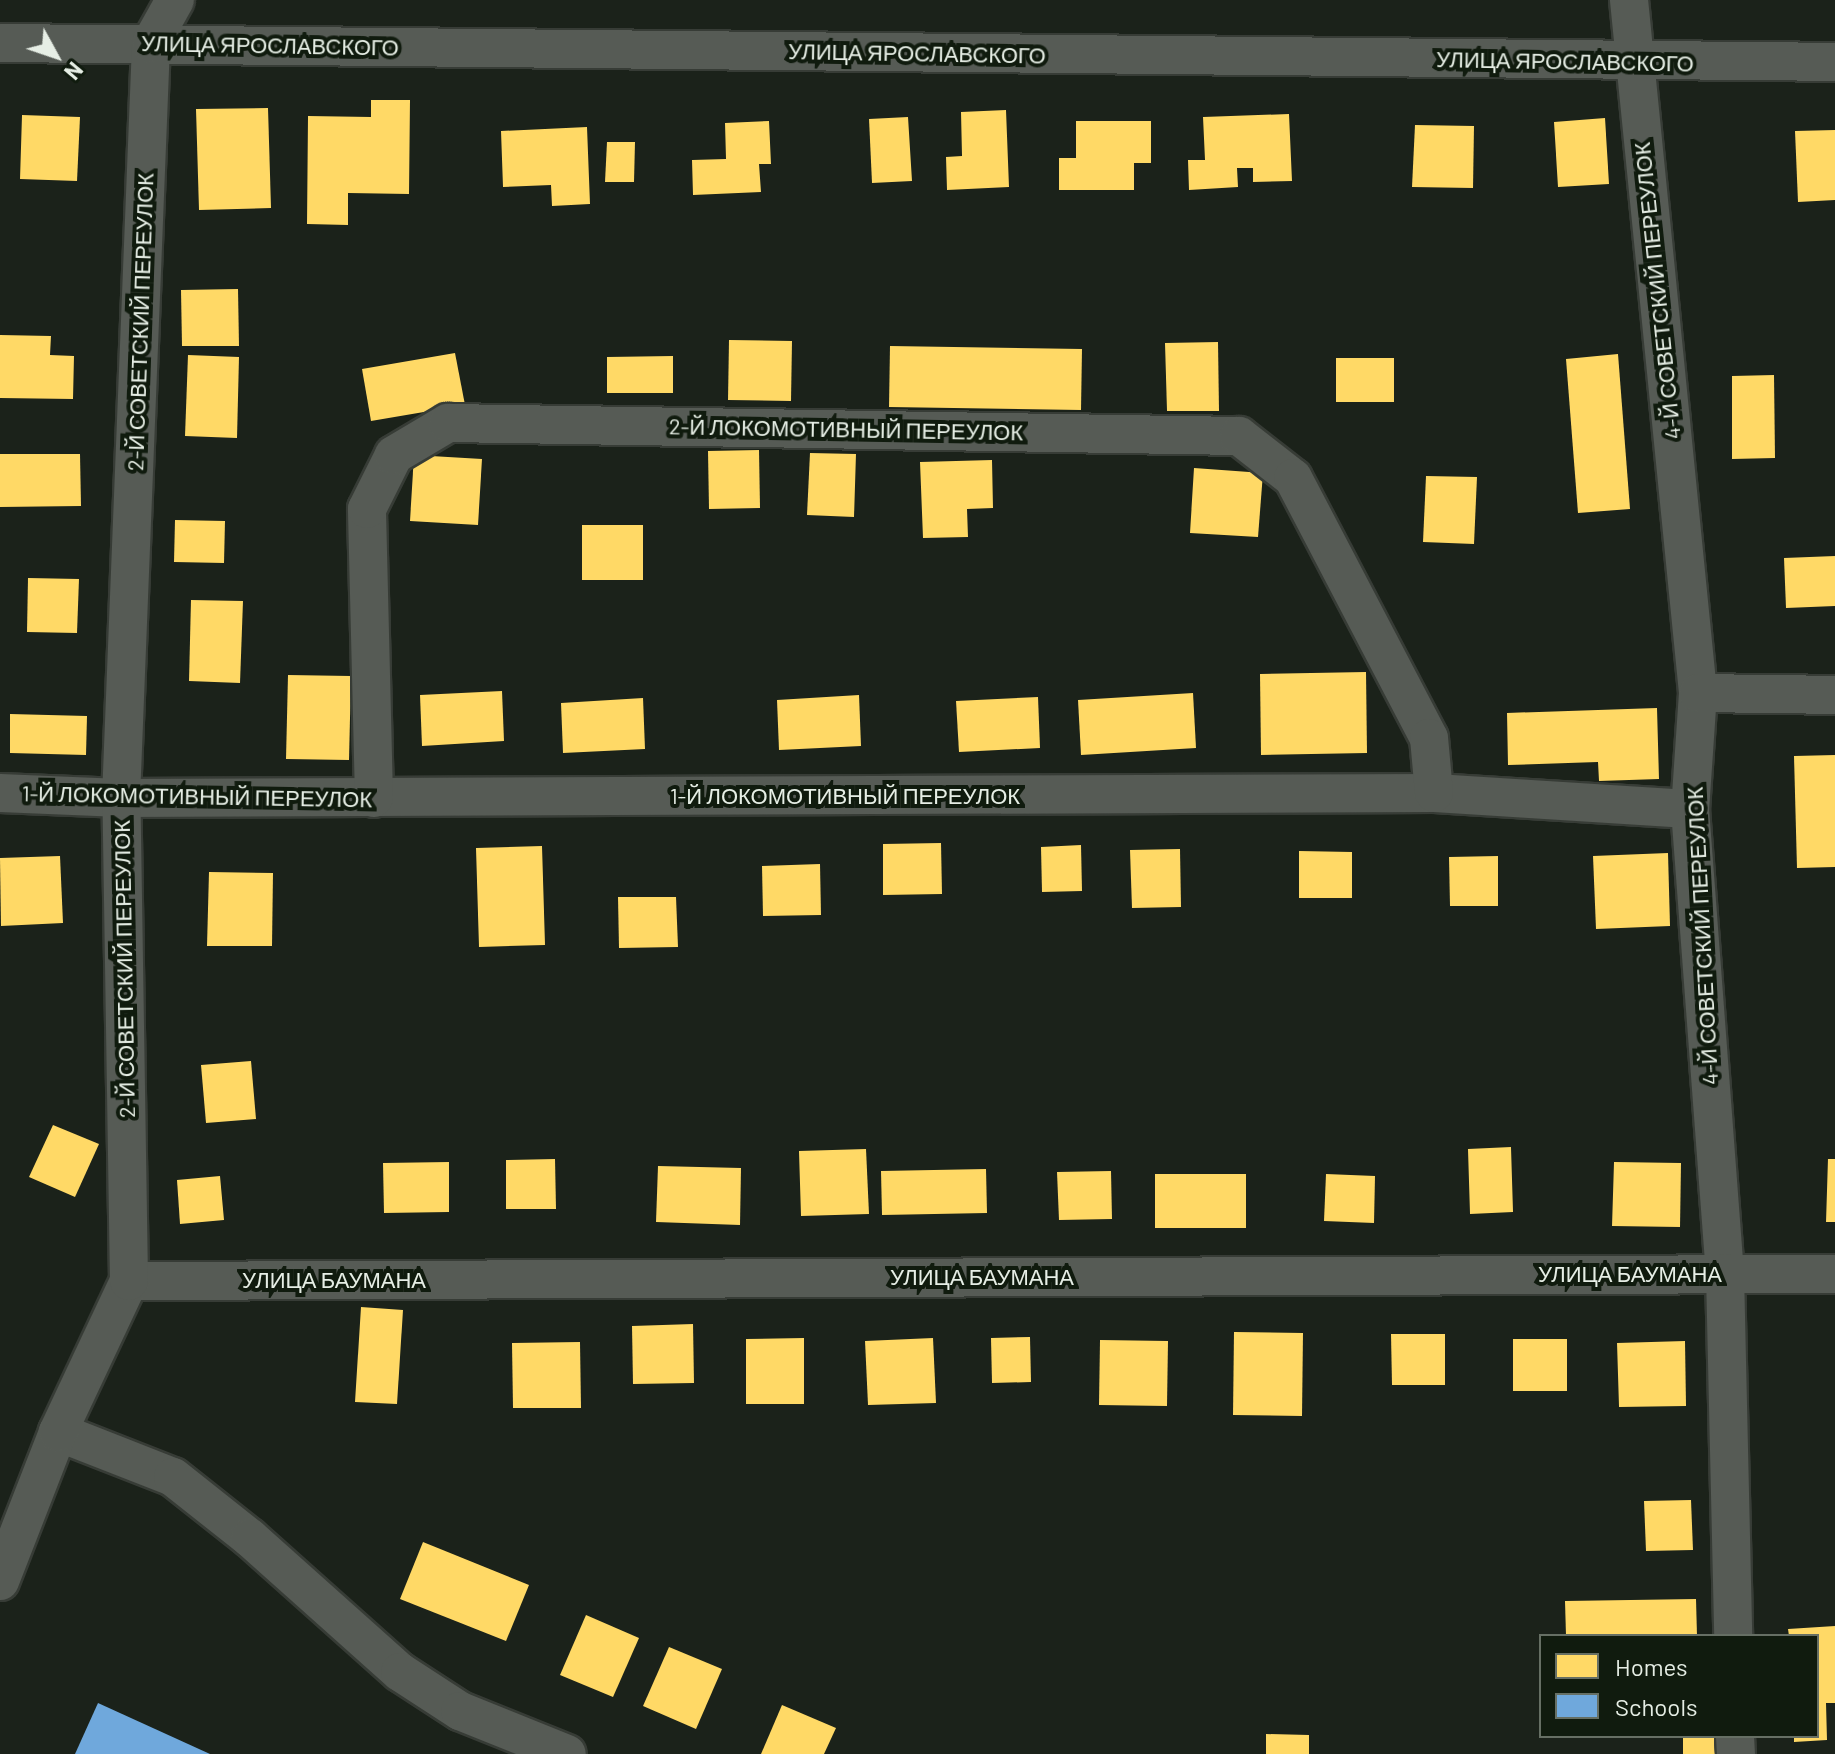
<!DOCTYPE html>
<meta charset="utf-8">
<style>
body{margin:0}
#map{position:relative;width:1835px;height:1754px;overflow:hidden;background:#1b221a;font-family:Barlow,sans-serif}
div>[style]{position:absolute}
.homes>*{inset:0;background:#ffd966}
.schools>*{inset:0;background:#6fa8dc}
.roads{filter:drop-shadow(2px 0 #373c36) drop-shadow(-2px 0 #373c36) drop-shadow(0 2px #373c36) drop-shadow(0 -2px #373c36)}
.minor>*{height:38px;margin:-19px;padding:0 19px;transform-origin:19px;border-radius:19px;background:#565b55}
span{translate:-50% -50%;white-space:nowrap;text-align:center;line-height:1.15;-webkit-text-stroke:8px #101b0e;paint-order:stroke}
.street-label{font-size:22px;color:#e6eee5}
.legend{position:absolute;left:1539px;top:1634px;width:280px;height:104px;box-sizing:border-box;background:#101b0e;border:2px solid #666f64;margin:0;padding:10px 14px;list-style:none;font-size:24px;color:#e6eee5}
.legend li{display:flex;align-items:center;gap:16px;height:40px}
.legend b{width:40px;border:2px solid #666f64}
.north{position:absolute;left:16px;top:16px;width:80px;height:80px;-webkit-text-stroke:6px #101b0e;paint-order:stroke;rotate:130deg;font-size:22px;font-weight:700;line-height:32px;text-align:center;color:#e6eee5}
.north::after{content:'';display:block;margin:auto;width:28px;height:36px;background:#e6eee5;clip-path:polygon(50% 0,100% 100%,50% 72%,0 100%)}
</style>
<div id="map">
<div class="homes">
<i style="clip-path:polygon(371px 100px,410px 100px,409px 194px,348px 193px,348px 225px,307px 224px,308px 116px,371px 117px)"></i>
<i style="clip-path:polygon(268px 108px,271px 208px,199px 210px,196px 109px)"></i>
<i style="clip-path:polygon(1006px 110px,1009px 187px,947px 190px,946px 157px,962px 156px,961px 112px)"></i>
<i style="clip-path:polygon(1289px 114px,1292px 181px,1253px 182px,1253px 168px,1237px 168px,1238px 187px,1189px 190px,1188px 160px,1205px 160px,1203px 117px)"></i>
<i style="clip-path:polygon(22px 115px,80px 117px,77px 181px,20px 179px)"></i>
<i style="clip-path:polygon(908px 117px,912px 181px,872px 183px,869px 119px)"></i>
<i style="clip-path:polygon(1605px 118px,1609px 184px,1558px 187px,1554px 122px)"></i>
<i style="clip-path:polygon(769px 121px,771px 164px,759px 164px,761px 192px,693px 195px,692px 160px,726px 159px,725px 123px)"></i>
<i style="clip-path:polygon(1076px 121px,1151px 121px,1151px 163px,1134px 163px,1134px 190px,1059px 190px,1059px 158px,1076px 158px)"></i>
<i style="clip-path:polygon(1415px 125px,1474px 126px,1473px 188px,1412px 187px)"></i>
<i style="clip-path:polygon(587px 127px,590px 204px,552px 206px,551px 185px,503px 187px,501px 131px)"></i>
<i style="clip-path:polygon(1835px 130px,1835px 200px,1798px 202px,1795px 131px)"></i>
<i style="clip-path:polygon(607px 142px,635px 142px,634px 182px,605px 182px)"></i>
<i style="clip-path:polygon(238px 289px,239px 346px,182px 346px,181px 290px)"></i>
<i style="clip-path:polygon(0 335px,51px 336px,50px 355px,74px 356px,73px 399px,0 398px)"></i>
<i style="clip-path:polygon(729px 340px,792px 341px,791px 401px,728px 400px)"></i>
<i style="clip-path:polygon(1218px 342px,1219px 411px,1167px 411px,1165px 343px)"></i>
<i style="clip-path:polygon(890px 346px,1082px 349px,1081px 410px,889px 407px)"></i>
<i style="clip-path:polygon(455px 353px,465px 405px,371px 421px,362px 369px)"></i>
<i style="clip-path:polygon(1618px 354px,1630px 509px,1578px 513px,1566px 359px)"></i>
<i style="clip-path:polygon(188px 355px,239px 357px,237px 438px,185px 436px)"></i>
<i style="clip-path:polygon(673px 356px,673px 393px,607px 393px,607px 357px)"></i>
<i style="clip-path:polygon(1336px 358px,1394px 358px,1394px 402px,1336px 402px)"></i>
<i style="clip-path:polygon(1774px 375px,1775px 458px,1732px 459px,1732px 376px)"></i>
<i style="clip-path:polygon(759px 450px,760px 508px,709px 509px,708px 451px)"></i>
<i style="clip-path:polygon(810px 453px,856px 454px,854px 517px,807px 515px)"></i>
<i style="clip-path:polygon(0 454px,80px 454px,81px 506px,0 507px)"></i>
<i style="clip-path:polygon(414px 455px,482px 459px,478px 525px,410px 521px)"></i>
<i style="clip-path:polygon(992px 460px,993px 508px,967px 509px,968px 537px,923px 538px,920px 462px)"></i>
<i style="clip-path:polygon(1194px 468px,1263px 473px,1258px 537px,1190px 533px)"></i>
<i style="clip-path:polygon(1426px 476px,1477px 477px,1474px 544px,1423px 542px)"></i>
<i style="clip-path:polygon(175px 520px,225px 521px,224px 563px,174px 562px)"></i>
<i style="clip-path:polygon(582px 525px,643px 525px,643px 580px,582px 580px)"></i>
<i style="clip-path:polygon(1835px 556px,1835px 606px,1786px 608px,1784px 558px)"></i>
<i style="clip-path:polygon(28px 578px,79px 579px,77px 633px,27px 632px)"></i>
<i style="clip-path:polygon(191px 600px,243px 601px,240px 683px,189px 681px)"></i>
<i style="clip-path:polygon(1366px 672px,1367px 753px,1261px 755px,1260px 674px)"></i>
<i style="clip-path:polygon(288px 675px,351px 676px,349px 760px,286px 759px)"></i>
<i style="clip-path:polygon(502px 691px,504px 741px,422px 746px,420px 695px)"></i>
<i style="clip-path:polygon(1193px 693px,1196px 748px,1081px 755px,1078px 700px)"></i>
<i style="clip-path:polygon(859px 695px,861px 746px,779px 750px,777px 700px)"></i>
<i style="clip-path:polygon(1038px 697px,1040px 748px,959px 752px,956px 701px)"></i>
<i style="clip-path:polygon(643px 698px,645px 749px,563px 753px,561px 703px)"></i>
<i style="clip-path:polygon(1657px 708px,1659px 779px,1599px 781px,1598px 762px,1508px 765px,1507px 713px)"></i>
<i style="clip-path:polygon(10px 714px,87px 716px,86px 755px,10px 753px)"></i>
<i style="clip-path:polygon(1835px 755px,1835px 867px,1797px 868px,1794px 756px)"></i>
<i style="clip-path:polygon(941px 843px,942px 894px,883px 895px,883px 844px)"></i>
<i style="clip-path:polygon(1081px 845px,1082px 891px,1042px 892px,1041px 847px)"></i>
<i style="clip-path:polygon(542px 846px,545px 945px,479px 947px,476px 848px)"></i>
<i style="clip-path:polygon(1180px 849px,1181px 907px,1132px 908px,1130px 850px)"></i>
<i style="clip-path:polygon(1299px 851px,1352px 852px,1352px 898px,1299px 898px)"></i>
<i style="clip-path:polygon(1668px 853px,1670px 926px,1596px 929px,1593px 856px)"></i>
<i style="clip-path:polygon(60px 856px,63px 923px,1px 926px,0 858px)"></i>
<i style="clip-path:polygon(1498px 856px,1498px 906px,1450px 906px,1449px 857px)"></i>
<i style="clip-path:polygon(820px 864px,821px 915px,763px 916px,762px 866px)"></i>
<i style="clip-path:polygon(209px 872px,273px 873px,272px 946px,207px 946px)"></i>
<i style="clip-path:polygon(618px 897px,676px 897px,678px 947px,619px 948px)"></i>
<i style="clip-path:polygon(251px 1061px,256px 1119px,206px 1123px,201px 1065px)"></i>
<i style="clip-path:polygon(53px 1125px,99px 1144px,75px 1197px,29px 1177px)"></i>
<i style="clip-path:polygon(1511px 1147px,1513px 1212px,1470px 1214px,1468px 1149px)"></i>
<i style="clip-path:polygon(866px 1149px,869px 1214px,801px 1216px,799px 1151px)"></i>
<i style="clip-path:polygon(555px 1159px,556px 1209px,506px 1209px,506px 1160px)"></i>
<i style="clip-path:polygon(1828px 1159px,1835px 1159px,1835px 1222px,1826px 1222px)"></i>
<i style="clip-path:polygon(449px 1162px,449px 1212px,384px 1213px,383px 1163px)"></i>
<i style="clip-path:polygon(1614px 1162px,1681px 1163px,1680px 1227px,1612px 1226px)"></i>
<i style="clip-path:polygon(658px 1166px,741px 1168px,740px 1225px,656px 1222px)"></i>
<i style="clip-path:polygon(986px 1169px,987px 1213px,882px 1215px,881px 1171px)"></i>
<i style="clip-path:polygon(1111px 1171px,1112px 1219px,1059px 1220px,1057px 1172px)"></i>
<i style="clip-path:polygon(1155px 1174px,1246px 1174px,1246px 1228px,1155px 1228px)"></i>
<i style="clip-path:polygon(1326px 1174px,1375px 1176px,1374px 1223px,1324px 1221px)"></i>
<i style="clip-path:polygon(220px 1176px,224px 1220px,180px 1224px,177px 1180px)"></i>
<i style="clip-path:polygon(361px 1307px,403px 1310px,397px 1404px,355px 1402px)"></i>
<i style="clip-path:polygon(693px 1324px,694px 1383px,633px 1384px,632px 1326px)"></i>
<i style="clip-path:polygon(1234px 1332px,1303px 1333px,1302px 1416px,1233px 1415px)"></i>
<i style="clip-path:polygon(1391px 1334px,1445px 1334px,1445px 1385px,1392px 1385px)"></i>
<i style="clip-path:polygon(1030px 1337px,1031px 1382px,992px 1383px,991px 1338px)"></i>
<i style="clip-path:polygon(804px 1338px,804px 1404px,746px 1404px,746px 1339px)"></i>
<i style="clip-path:polygon(933px 1338px,936px 1403px,868px 1405px,865px 1341px)"></i>
<i style="clip-path:polygon(1513px 1339px,1567px 1339px,1567px 1391px,1513px 1391px)"></i>
<i style="clip-path:polygon(1100px 1340px,1168px 1341px,1167px 1406px,1099px 1405px)"></i>
<i style="clip-path:polygon(1685px 1341px,1686px 1406px,1619px 1407px,1617px 1343px)"></i>
<i style="clip-path:polygon(580px 1342px,581px 1408px,513px 1408px,512px 1343px)"></i>
<i style="clip-path:polygon(1691px 1500px,1693px 1550px,1646px 1551px,1644px 1501px)"></i>
<i style="clip-path:polygon(423px 1542px,529px 1585px,506px 1641px,400px 1599px)"></i>
<i style="clip-path:polygon(1696px 1599px,1697px 1636px,1566px 1636px,1565px 1601px)"></i>
<i style="clip-path:polygon(586px 1615px,639px 1638px,613px 1697px,560px 1675px)"></i>
<i style="clip-path:polygon(1835px 1626px,1835px 1703px,1826px 1703px,1827px 1740px,1794px 1742px,1794px 1736px,1817px 1736px,1817px 1636px,1789px 1636px,1788px 1629px)"></i>
<i style="clip-path:polygon(669px 1647px,722px 1669px,696px 1729px,643px 1706px)"></i>
<i style="clip-path:polygon(782px 1705px,836px 1728px,824px 1754px,761px 1754px)"></i>
<i style="clip-path:polygon(1266px 1734px,1309px 1735px,1309px 1754px,1266px 1754px)"></i>
<i style="clip-path:polygon(1683px 1736px,1722px 1736px,1723px 1754px,1683px 1754px)"></i>
</div>
<div class="schools">
<i style="clip-path:polygon(98px 1703px,210px 1754px,75px 1754px)"></i>
</div>
<div class="roads">
<div class="minor">
<i style="left:1629px;top:0;width:696px;rotate:84.31deg"></i>
<i style="left:1698px;top:693px;width:116px;rotate:93.9deg"></i>
<i style="left:1690px;top:809px;width:465px;rotate:85.7deg"></i>
<i style="left:1725px;top:1273px;width:363px;rotate:88.7deg"></i>
<i style="left:0;top:43px;width:1835px;rotate:0.59deg"></i>
<i style="left:1698px;top:693px;width:137px;rotate:0.8deg"></i>
<i style="left:0;top:793px;width:121px;rotate:2.4deg"></i>
<i style="left:121px;top:798px;width:1313px;rotate:-0.22deg"></i>
<i style="left:1434px;top:793px;width:256px;rotate:3.6deg"></i>
<i style="left:374px;top:798px;width:289px;rotate:-91.4deg"></i>
<i style="left:367px;top:509px;width:60px;rotate:-63.4deg"></i>
<i style="left:394px;top:455px;width:63px;rotate:-30.7deg"></i>
<i style="left:448px;top:423px;width:791px;rotate:0.94deg"></i>
<i style="left:1239px;top:436px;width:68px;rotate:37.9deg"></i>
<i style="left:1293px;top:478px;width:293px;rotate:62.4deg"></i>
<i style="left:1429px;top:738px;width:55px;rotate:84.8deg"></i>
<i style="left:129px;top:1281px;width:1706px;rotate:-0.24deg"></i>
<i style="left:58px;top:1432px;width:123px;rotate:21.4deg"></i>
<i style="left:173px;top:1477px;width:98px;rotate:38.4deg"></i>
<i style="left:250px;top:1538px;width:201px;rotate:41.8deg"></i>
<i style="left:400px;top:1672px;width:72px;rotate:33deg"></i>
<i style="left:460px;top:1711px;width:115px;rotate:21.9deg"></i>
<i style="left:0;top:1581px;width:160px;rotate:-68.7deg"></i>
<i style="left:58px;top:1432px;width:167px;rotate:-64.8deg"></i>
<i style="left:129px;top:1281px;width:483px;rotate:-90.9deg"></i>
<i style="left:121px;top:798px;width:756px;rotate:-87.72deg"></i>
<i style="left:151px;top:43px;width:49px;rotate:-60.8deg"></i>
<i style="left:1735px;top:1736px;width:18px;rotate:87deg"></i>
</div>
</div>
<div class="street-label">
<span style="left:270px;top:45px;rotate:1deg">УЛИЦА ЯРОСЛАВСКОГО</span>
<span style="left:917px;top:53px;rotate:1deg">УЛИЦА ЯРОСЛАВСКОГО</span>
<span style="left:1565px;top:61px;rotate:1deg">УЛИЦА ЯРОСЛАВСКОГО</span>
<span style="left:1657px;top:291px;rotate:-96deg">4-Й СОВЕТСКИЙ ПЕРЕУЛОК</span>
<span style="left:140px;top:322px;rotate:-88deg">2-Й СОВЕТСКИЙ ПЕРЕУЛОК</span>
<span style="left:846px;top:429px;rotate:1deg">2-Й ЛОКОМОТИВНЫЙ ПЕРЕУЛОК</span>
<span style="left:197px;top:796px;rotate:1deg">1-Й ЛОКОМОТИВНЫЙ ПЕРЕУЛОК</span>
<span style="left:845px;top:796px">1-Й ЛОКОМОТИВНЫЙ ПЕРЕУЛОК</span>
<span style="left:1702px;top:936px;rotate:-93deg">4-Й СОВЕТСКИЙ ПЕРЕУЛОК</span>
<span style="left:124px;top:969px;rotate:-91deg">2-Й СОВЕТСКИЙ ПЕРЕУЛОК</span>
<span style="left:1630px;top:1274px">УЛИЦА БАУМАНА</span>
<span style="left:982px;top:1277px">УЛИЦА БАУМАНА</span>
<span style="left:334px;top:1280px">УЛИЦА БАУМАНА</span>
</div>
<ul class="legend">
<li><b style="height:22px;background:#ffd966"></b>Homes</li>
<li><b style="height:22px;background:#6fa8dc"></b>Schools</li>
</ul>
<div class="north">N</div>
</div>
